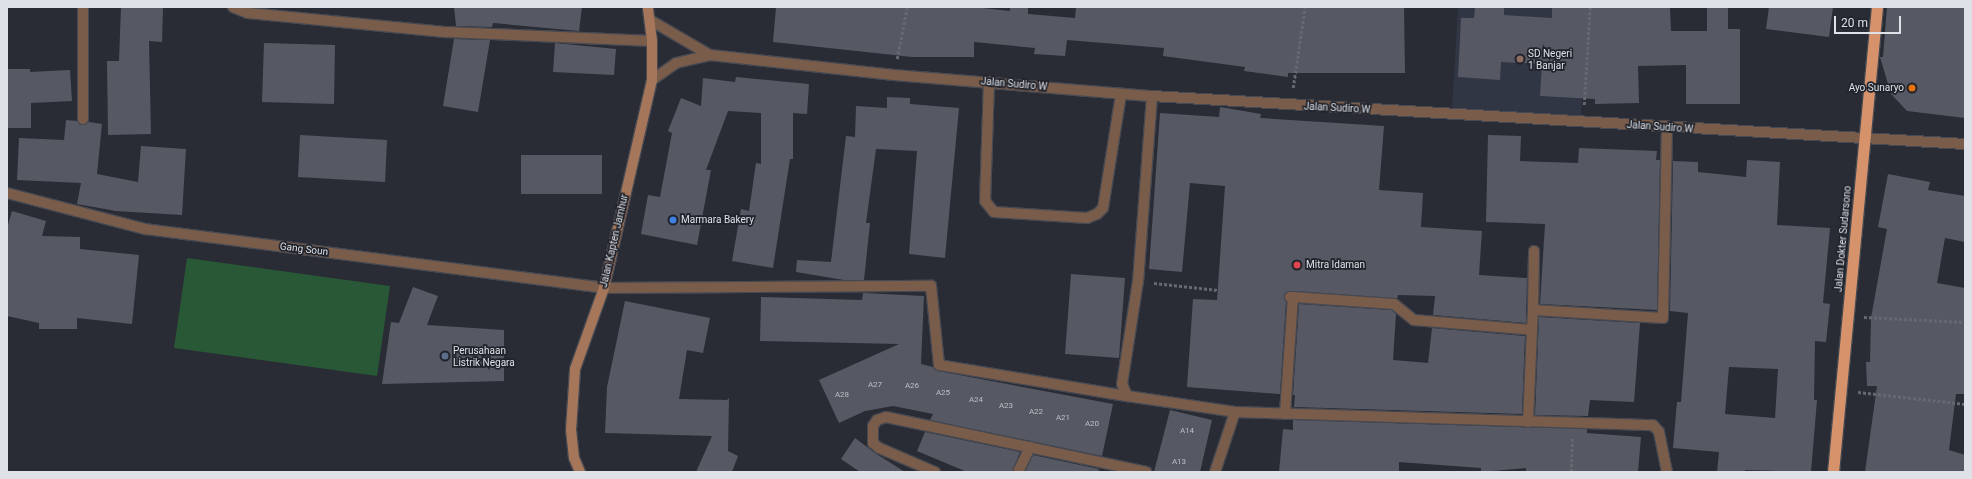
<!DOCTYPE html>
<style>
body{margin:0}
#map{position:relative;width:1972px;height:479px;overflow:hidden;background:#292c35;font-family:Roboto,sans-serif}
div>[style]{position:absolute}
.built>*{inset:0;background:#313644}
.green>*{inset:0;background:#295837}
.building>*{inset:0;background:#565963}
.path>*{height:2.5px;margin-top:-1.25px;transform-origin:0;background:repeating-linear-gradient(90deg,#656870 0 3px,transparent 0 5px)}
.roads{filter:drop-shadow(1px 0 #464951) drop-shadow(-1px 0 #464951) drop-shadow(0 1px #464951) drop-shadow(0 -1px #464951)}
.service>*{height:10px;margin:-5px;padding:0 5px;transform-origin:5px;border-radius:5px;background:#7a5c4b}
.pedestrian>*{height:10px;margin:-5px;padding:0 5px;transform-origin:5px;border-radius:5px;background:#7a5c4b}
.minor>*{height:10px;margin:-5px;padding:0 5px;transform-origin:5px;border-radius:5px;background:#7a5c4b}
.tertiary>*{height:10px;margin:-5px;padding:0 5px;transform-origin:5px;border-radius:5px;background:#7a5c4b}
.secondary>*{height:10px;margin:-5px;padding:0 5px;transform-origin:5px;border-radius:5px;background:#a6765a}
.trunk>*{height:11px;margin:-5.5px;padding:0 5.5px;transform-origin:5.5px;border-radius:5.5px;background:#d6936b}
.dots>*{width:11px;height:11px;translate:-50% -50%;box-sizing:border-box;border:2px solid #20232b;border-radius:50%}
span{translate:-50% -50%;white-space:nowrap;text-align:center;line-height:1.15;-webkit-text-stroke:3.5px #20232b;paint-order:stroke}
.number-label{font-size:8px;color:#bcbfc6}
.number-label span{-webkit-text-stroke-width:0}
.poi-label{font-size:10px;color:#dee1e7}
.left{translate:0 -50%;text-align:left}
.right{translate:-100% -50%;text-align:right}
.street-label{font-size:10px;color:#dee1e7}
.frame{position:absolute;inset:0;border:8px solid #dee1e7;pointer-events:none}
.scale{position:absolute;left:1834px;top:16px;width:67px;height:18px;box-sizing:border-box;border:2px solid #dee1e7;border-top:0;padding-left:5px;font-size:12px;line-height:14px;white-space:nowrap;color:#dee1e7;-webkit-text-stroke:3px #20232b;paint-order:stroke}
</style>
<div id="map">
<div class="built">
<i style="clip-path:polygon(1458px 7px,1588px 7px,1581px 117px,1452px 110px)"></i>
</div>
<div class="green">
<i style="clip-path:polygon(187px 258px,390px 286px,377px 376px,174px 348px)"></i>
</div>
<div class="building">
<i style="clip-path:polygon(121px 7px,163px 7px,162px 42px,149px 41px,151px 134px,108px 135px,107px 61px,119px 61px)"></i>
<i style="clip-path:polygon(454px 7px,582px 7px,579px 31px,493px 23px,492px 27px,456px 26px)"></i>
<i style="clip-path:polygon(776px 7px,974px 7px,1010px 11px,1010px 7px,1028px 7px,1028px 14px,1075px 18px,1076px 7px,1404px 7px,1405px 73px,1288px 73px,1288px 77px,1244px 71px,1245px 67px,1163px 56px,1164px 48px,1067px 40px,1065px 56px,1034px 54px,1035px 48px,974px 42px,974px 57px,912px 57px,773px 42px)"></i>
<i style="clip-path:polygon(1475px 7px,1504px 7px,1504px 15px,1552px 18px,1552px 7px,1670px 7px,1671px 31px,1707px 31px,1707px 7px,1728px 7px,1728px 29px,1740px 29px,1740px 104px,1686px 104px,1686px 65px,1638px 66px,1639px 103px,1595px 104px,1595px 99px,1540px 96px,1542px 64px,1501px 62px,1500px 80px,1458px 77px,1461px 18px,1474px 18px)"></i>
<i style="clip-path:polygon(1769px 7px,1833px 7px,1829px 37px,1766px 29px)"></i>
<i style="clip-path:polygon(1887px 7px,1965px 7px,1965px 118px,1907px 111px,1891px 94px,1880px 57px,1883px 57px)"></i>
<i style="clip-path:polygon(454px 39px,490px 40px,478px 112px,443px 106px)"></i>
<i style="clip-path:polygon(264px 43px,335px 45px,334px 104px,262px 102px)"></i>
<i style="clip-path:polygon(555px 43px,616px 49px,614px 75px,553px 72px)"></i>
<i style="clip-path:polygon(7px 69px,30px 69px,30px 72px,70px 70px,72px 101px,31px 103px,31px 128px,7px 128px)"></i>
<i style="clip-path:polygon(736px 77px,809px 84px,807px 114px,793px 113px,793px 159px,790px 159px,773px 268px,732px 261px,741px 209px,749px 211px,756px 163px,761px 164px,761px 113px,728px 111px,706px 170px,711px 170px,697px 245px,641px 234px,648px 195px,660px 197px,672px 133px,668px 131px,681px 98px,701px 106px,703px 78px,735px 82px)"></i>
<i style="clip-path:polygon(887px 97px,910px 98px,910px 104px,959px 108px,945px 258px,909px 254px,917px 151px,876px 149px,866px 223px,870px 223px,864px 280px,844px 280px,796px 272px,797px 260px,831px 262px,846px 136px,855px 137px,856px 106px,887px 108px)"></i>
<i style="clip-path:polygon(1220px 107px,1261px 114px,1260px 118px,1384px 126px,1379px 190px,1423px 193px,1421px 227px,1482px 231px,1479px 275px,1527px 278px,1526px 323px,1433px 315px,1435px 296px,1398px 295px,1397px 299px,1290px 291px,1284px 297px,1286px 302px,1280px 394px,1187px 387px,1193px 299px,1217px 300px,1225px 186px,1190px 183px,1182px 272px,1149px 269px,1160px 113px,1219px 117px)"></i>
<i style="clip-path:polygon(66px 120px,77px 121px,83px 125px,89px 122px,102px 124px,97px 174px,138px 182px,141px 146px,186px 149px,182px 215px,116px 211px,77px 204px,81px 183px,17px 180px,19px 138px,64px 140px)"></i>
<i style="clip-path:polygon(300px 135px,387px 140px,385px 182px,298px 177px)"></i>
<i style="clip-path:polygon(1488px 135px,1521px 136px,1520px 161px,1578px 163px,1579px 148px,1657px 151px,1656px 160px,1660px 160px,1657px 310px,1540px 304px,1545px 224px,1486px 222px)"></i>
<i style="clip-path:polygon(521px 155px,602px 155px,602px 194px,521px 194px)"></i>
<i style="clip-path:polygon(evenodd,1747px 160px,1780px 162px,1777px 225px,1830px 228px,1823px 303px,1830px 304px,1826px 342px,1815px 341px,1814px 400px,1817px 400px,1811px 472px,1745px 470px,1745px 472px,1717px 472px,1719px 452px,1673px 448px,1677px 402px,1681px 402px,1688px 313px,1670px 311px,1673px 161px,1698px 162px,1698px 172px,1746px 177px,1747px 160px,1729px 367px,1778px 369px,1775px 418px,1725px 414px,1729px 367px)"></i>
<i style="clip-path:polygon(1888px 174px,1930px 182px,1928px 190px,1965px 196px,1965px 242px,1945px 238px,1937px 283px,1965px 288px,1965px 394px,1956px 394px,1949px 450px,1965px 455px,1965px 472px,1865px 472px,1877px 386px,1867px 386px,1866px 362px,1870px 362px,1871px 318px,1887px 229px,1878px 227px)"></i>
<i style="clip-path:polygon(12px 211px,46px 221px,42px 236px,80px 237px,80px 249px,139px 255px,132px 324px,77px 318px,77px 329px,39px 329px,39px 323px,7px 316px,7px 228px)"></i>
<i style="clip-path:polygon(1071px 274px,1125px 278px,1119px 358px,1065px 354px)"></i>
<i style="clip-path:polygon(413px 287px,438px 296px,427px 325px,504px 330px,504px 381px,382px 384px,391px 322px,399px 323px)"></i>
<i style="clip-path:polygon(863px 293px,924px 296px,921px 364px,933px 367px,938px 371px,1113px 404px,1102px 456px,930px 420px,933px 414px,893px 406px,865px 411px,839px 423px,819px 380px,899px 344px,760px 341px,761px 297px,862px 300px)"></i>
<i style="clip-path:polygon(625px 301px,710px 318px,703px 353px,687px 350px,679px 399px,727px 400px,729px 398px,728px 451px,738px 456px,732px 472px,696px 472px,712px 436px,605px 433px,607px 387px)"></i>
<i style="clip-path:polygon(1299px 304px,1392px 310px,1396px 314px,1393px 360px,1428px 363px,1432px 328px,1525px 336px,1522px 414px,1294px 407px,1295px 395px,1293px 395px)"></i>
<i style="clip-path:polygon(1539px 317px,1640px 323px,1634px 402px,1590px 400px,1588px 416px,1535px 415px)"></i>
<i style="clip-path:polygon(1170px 410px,1212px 420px,1200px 472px,1154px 472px)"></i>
<i style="clip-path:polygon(1293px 420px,1587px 429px,1587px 433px,1641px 437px,1638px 472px,1526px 472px,1526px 468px,1481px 472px,1481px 468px,1399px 462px,1399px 472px,1279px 472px,1283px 429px,1293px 430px)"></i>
<i style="clip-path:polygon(925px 432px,1020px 452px,1012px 472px,967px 472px,917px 451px)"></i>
<i style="clip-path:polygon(855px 438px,875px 453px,905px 472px,860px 472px,841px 459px)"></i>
<i style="clip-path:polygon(1033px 455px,1099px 469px,1098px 472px,1025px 472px)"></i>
</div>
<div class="path">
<i style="left:897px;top:59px;width:53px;rotate:-79.1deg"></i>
<i style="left:1293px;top:88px;width:82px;rotate:-81.6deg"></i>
<i style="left:1584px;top:105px;width:98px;rotate:-86.5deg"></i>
<i style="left:1154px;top:283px;width:64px;rotate:6.2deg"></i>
<i style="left:1864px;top:317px;width:101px;rotate:2.8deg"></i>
<i style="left:1858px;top:392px;width:108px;rotate:6.4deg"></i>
<i style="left:1571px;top:472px;width:35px;rotate:-88deg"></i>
</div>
<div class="roads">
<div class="service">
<i style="left:989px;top:82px;width:119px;rotate:91.9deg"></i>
<i style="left:985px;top:201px;width:14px;rotate:51deg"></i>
<i style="left:994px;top:212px;width:93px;rotate:3.7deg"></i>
<i style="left:1087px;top:218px;width:11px;rotate:-22deg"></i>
<i style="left:1097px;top:214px;width:8px;rotate:-45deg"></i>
<i style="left:1103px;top:208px;width:115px;rotate:-81deg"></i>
</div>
<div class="pedestrian">
<i style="left:83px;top:7px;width:112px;rotate:90deg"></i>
</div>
<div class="minor">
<i style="left:233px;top:7px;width:16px;rotate:22deg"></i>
<i style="left:248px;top:13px;width:200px;rotate:5.5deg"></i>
<i style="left:447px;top:32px;width:205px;rotate:2.5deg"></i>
<i style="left:1152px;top:96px;width:186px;rotate:94.3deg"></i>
<i style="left:1138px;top:281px;width:104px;rotate:98.8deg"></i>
<i style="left:1122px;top:384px;width:13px;rotate:67deg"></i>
<i style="left:1127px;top:396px;width:109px;rotate:8.4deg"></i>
<i style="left:1235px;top:412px;width:418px;rotate:1.8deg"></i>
<i style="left:1653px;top:425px;width:9px;rotate:49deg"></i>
<i style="left:1659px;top:432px;width:41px;rotate:78.7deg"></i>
<i style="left:7px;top:193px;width:143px;rotate:14.6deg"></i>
<i style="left:145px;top:229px;width:463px;rotate:7.3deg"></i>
<i style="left:604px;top:288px;width:327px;rotate:-0.4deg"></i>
<i style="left:931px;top:286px;width:79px;rotate:84.2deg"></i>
<i style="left:939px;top:365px;width:191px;rotate:9.4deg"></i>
<i style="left:1293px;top:297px;width:101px;rotate:4deg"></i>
<i style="left:1394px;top:304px;width:26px;rotate:39deg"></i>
<i style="left:1414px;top:320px;width:118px;rotate:4.8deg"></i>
<i style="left:1532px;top:330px;width:20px;rotate:-87deg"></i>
<i style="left:1533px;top:310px;width:130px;rotate:3.5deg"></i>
<i style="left:1663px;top:318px;width:190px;rotate:-88.8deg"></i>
<i style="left:1533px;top:310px;width:59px;rotate:-89deg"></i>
<i style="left:1285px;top:414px;width:117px;rotate:-86.1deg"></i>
<i style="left:1293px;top:297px;width:3px;rotate:180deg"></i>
<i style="left:1528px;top:422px;width:92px;rotate:-87.5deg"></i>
<i style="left:935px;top:472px;width:61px;rotate:-156.8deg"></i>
<i style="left:879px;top:448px;width:8px;rotate:-140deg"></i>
<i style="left:873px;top:443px;width:17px;rotate:-90deg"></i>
<i style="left:873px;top:426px;width:7px;rotate:-56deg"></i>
<i style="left:877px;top:420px;width:9px;rotate:-18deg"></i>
<i style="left:886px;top:417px;width:266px;rotate:11.9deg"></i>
<i style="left:1018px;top:472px;width:28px;rotate:-64deg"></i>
<i style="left:1215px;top:472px;width:63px;rotate:-71.6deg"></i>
</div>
<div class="tertiary">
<i style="left:650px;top:20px;width:69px;rotate:30.3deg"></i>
<i style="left:652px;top:80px;width:29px;rotate:-35deg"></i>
<i style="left:676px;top:63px;width:35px;rotate:-13deg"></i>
<i style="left:710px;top:55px;width:185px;rotate:6.2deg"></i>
<i style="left:894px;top:75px;width:259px;rotate:4.7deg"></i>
<i style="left:1152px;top:96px;width:814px;rotate:3.38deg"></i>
</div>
<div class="secondary">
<i style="left:580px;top:472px;width:15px;rotate:-113deg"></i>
<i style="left:574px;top:458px;width:28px;rotate:-96deg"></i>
<i style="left:571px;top:430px;width:61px;rotate:-86.2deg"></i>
<i style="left:575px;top:369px;width:86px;rotate:-70.3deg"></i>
<i style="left:604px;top:288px;width:213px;rotate:-77deg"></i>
<i style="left:652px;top:80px;width:39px;rotate:-90deg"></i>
<i style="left:652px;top:41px;width:34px;rotate:-97deg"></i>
</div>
<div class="trunk">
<i style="left:1833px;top:472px;width:467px;rotate:-84.6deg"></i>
</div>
</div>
<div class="dots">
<i style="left:1520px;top:59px;background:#8d6e63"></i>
<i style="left:1912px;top:88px;background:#e8710a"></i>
<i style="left:673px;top:220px;background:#3f7fe0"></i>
<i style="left:1297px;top:265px;background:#e0444e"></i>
<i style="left:445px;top:356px;background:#5c6f8a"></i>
</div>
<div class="number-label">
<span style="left:875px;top:385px">A27</span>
<span style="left:912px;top:386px">A26</span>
<span style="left:943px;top:393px">A25</span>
<span style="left:842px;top:395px">A28</span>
<span style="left:976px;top:400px">A24</span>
<span style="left:1006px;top:406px">A23</span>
<span style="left:1036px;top:412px">A22</span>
<span style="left:1063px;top:418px">A21</span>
<span style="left:1092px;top:424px">A20</span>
<span style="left:1187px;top:431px">A14</span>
<span style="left:1179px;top:462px">A13</span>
</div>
<div class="poi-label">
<span class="left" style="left:1528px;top:59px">SD Negeri<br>1 Banjar</span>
<span class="right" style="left:1904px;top:88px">Ayo Sunaryo</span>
<span class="left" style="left:681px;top:220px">Marmara Bakery</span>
<span class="left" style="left:1306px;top:265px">Mitra Idaman</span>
<span class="left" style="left:453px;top:356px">Perusahaan<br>Listrik Negara</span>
</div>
<div class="street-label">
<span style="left:1014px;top:84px;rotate:5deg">Jalan Sudiro W</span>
<span style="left:1337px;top:108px;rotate:3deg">Jalan Sudiro W</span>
<span style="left:1660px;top:127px;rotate:4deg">Jalan Sudiro W</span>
<span style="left:1843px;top:239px;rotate:-85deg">Jalan Dokter Sudarsono</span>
<span style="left:614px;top:241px;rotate:-77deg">Jalan Kapten Jamhur</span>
<span style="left:304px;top:249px;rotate:7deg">Gang Soun</span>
</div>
<div class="frame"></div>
<div class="scale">20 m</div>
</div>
